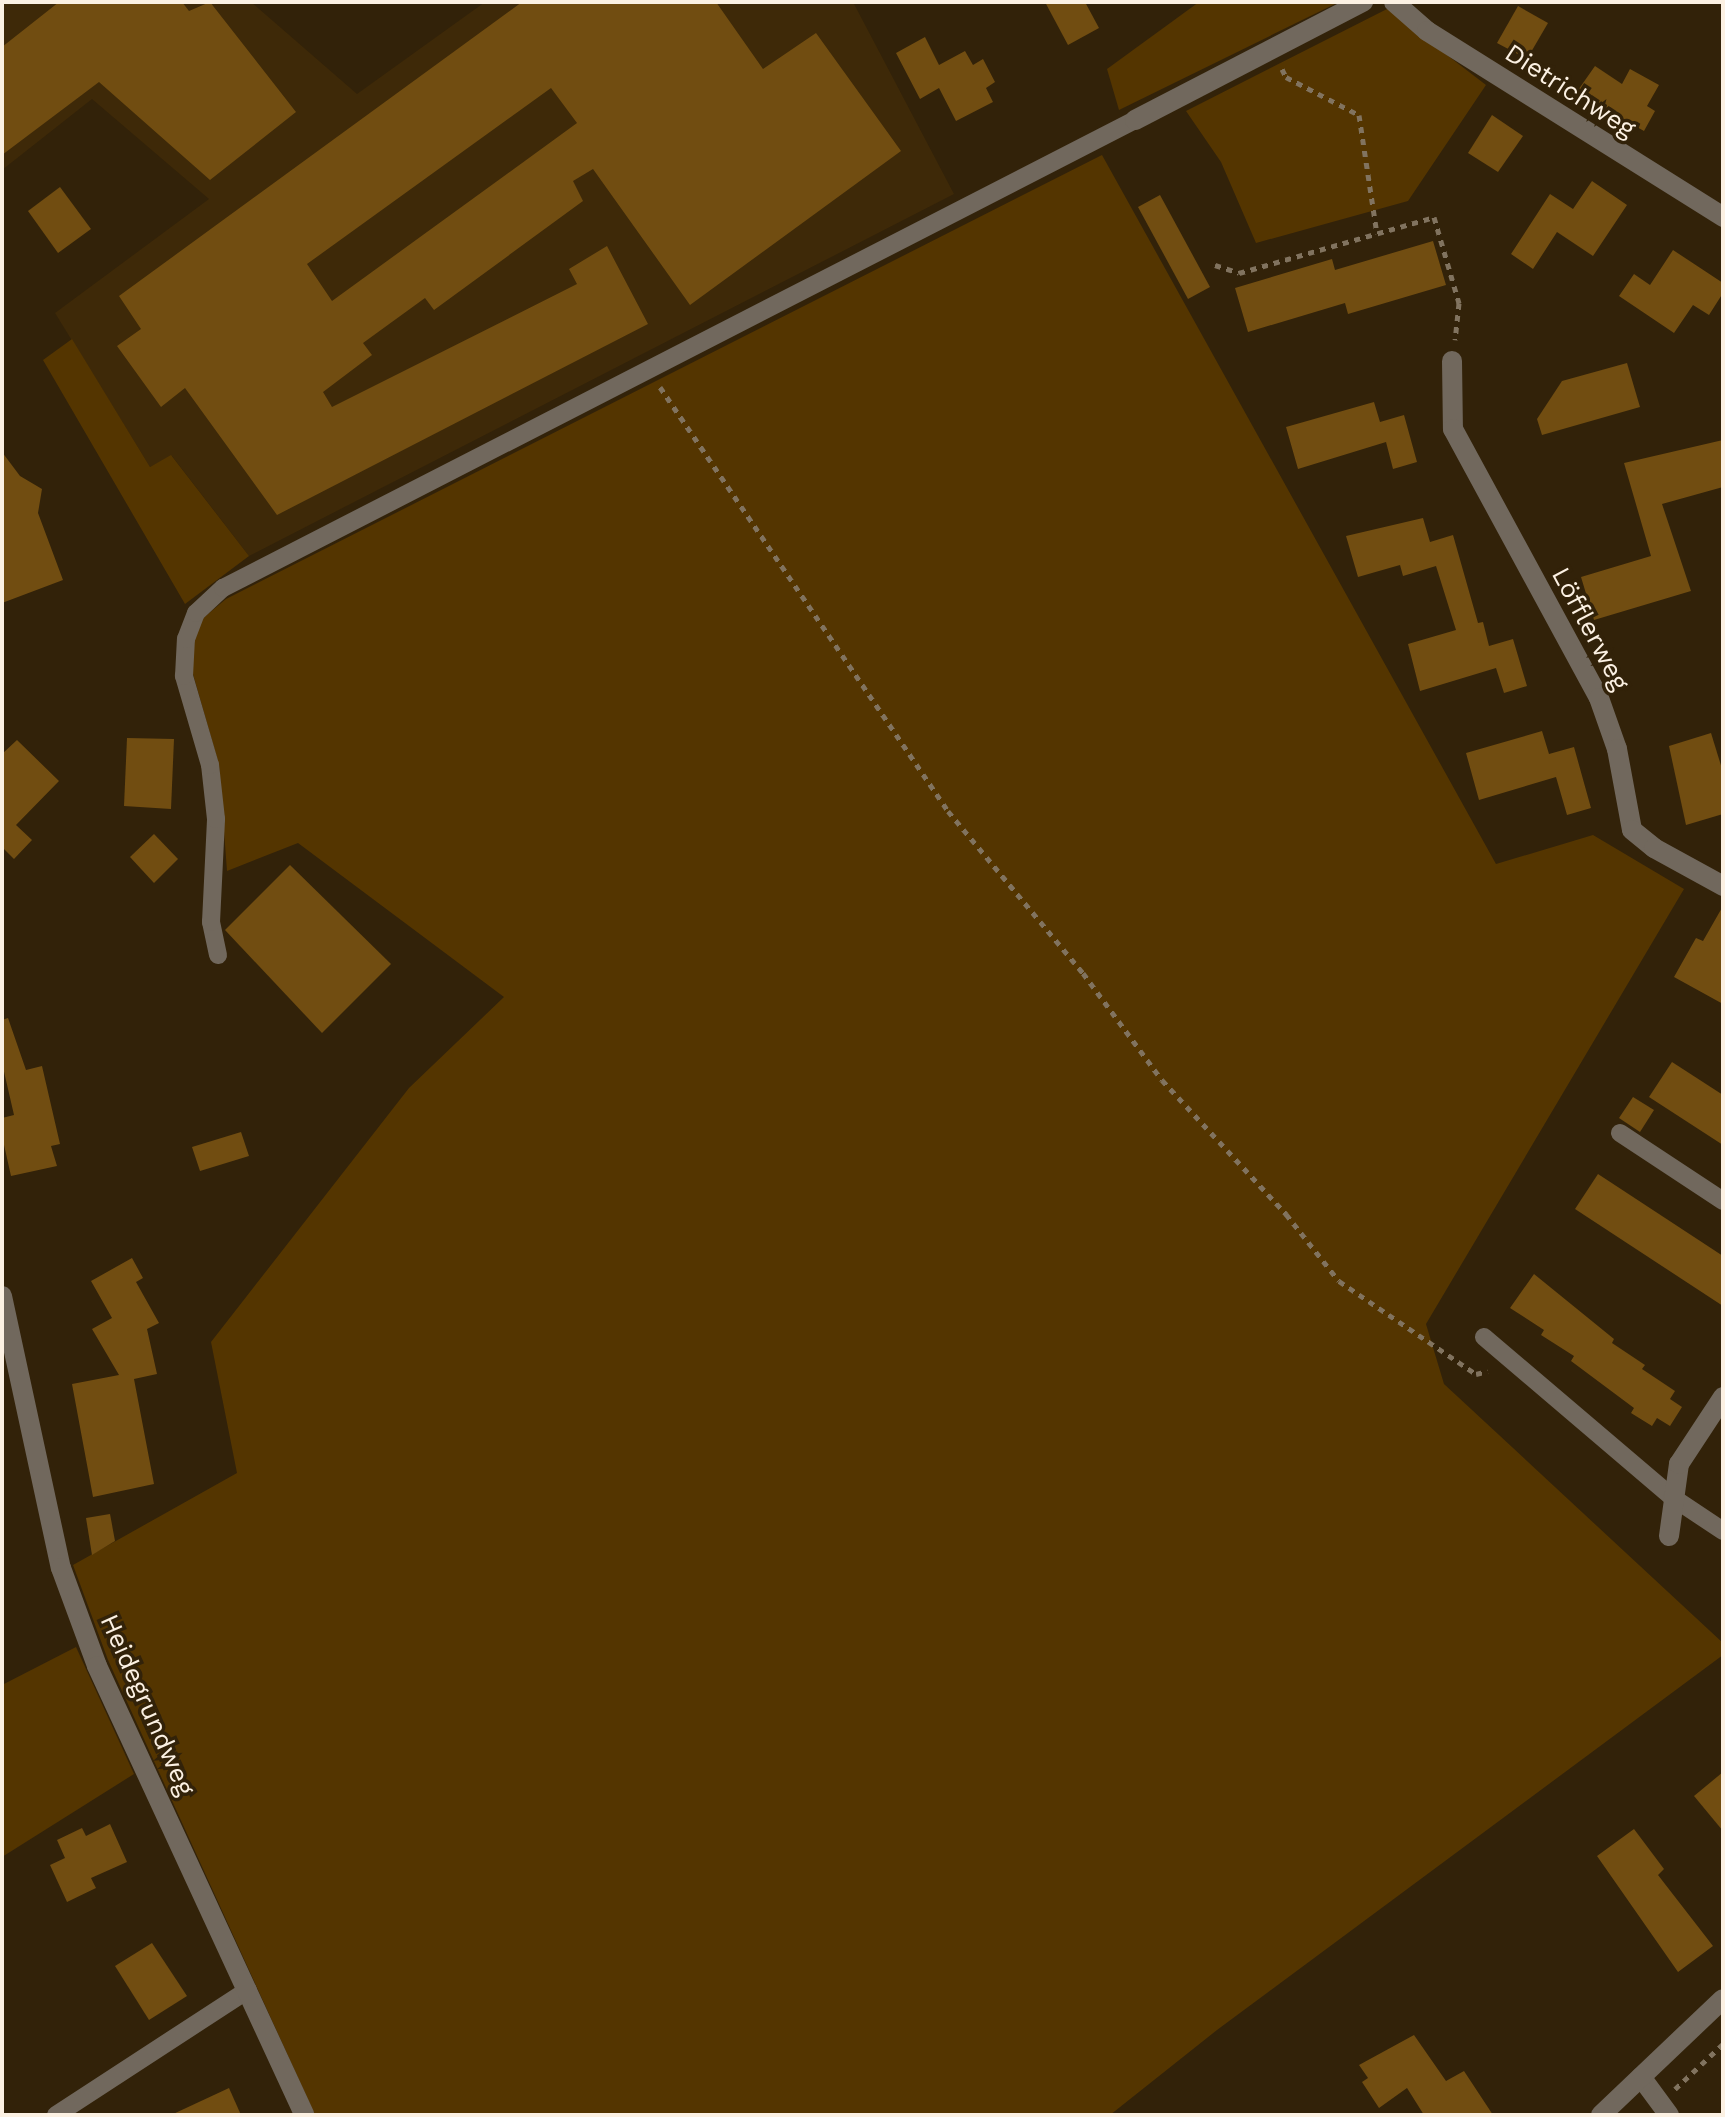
<!DOCTYPE html>
<meta charset="utf-8">
<style>
body{margin:0}
#map{position:relative;width:1725px;height:2117px;overflow:hidden;background:#322209;font-family:"Work Sans",sans-serif}
div>[style]{position:absolute}
.built>*{inset:0;background:#3e2908}
.green>*{inset:0;background:#543500}
.building>*{inset:0;background:#714d11}
.path>*{height:5px;margin-top:-2.5px;transform-origin:0;background:repeating-linear-gradient(90deg,#81735f 0 6px,transparent 0 12px)}
.service>*{height:18px;margin:-9px;padding:0 9px;transform-origin:9px;border-radius:9px;background:#71685d}
.minor>*{height:20px;margin:-10px;padding:0 10px;transform-origin:10px;border-radius:10px;background:#71685d}
span{translate:-50% -50%;white-space:nowrap;text-align:center;line-height:1.15;-webkit-text-stroke:7px #322209;paint-order:stroke}
.street-label{font-size:26px;color:#fcf1e3}
.frame{position:absolute;inset:0;border:4px solid #fcf1e3;pointer-events:none}
</style>
<div id="map">
<div class="built">
<i style="clip-path:polygon(2px 2px,251px 2px,357px 94px,485px 2px,853px 2px,954px 194px,249px 556px,172px 456px,150px 467px,55px 313px,209px 199px,92px 99px,2px 170px)"></i>
</div>
<div class="green">
<i style="clip-path:polygon(1199px 2px,1339px 2px,1119px 110px,1107px 69px)"></i>
<i style="clip-path:polygon(1387px 9px,1486px 85px,1408px 201px,1256px 243px,1221px 162px,1186px 111px)"></i>
<i style="clip-path:polygon(1102px 155px,1496px 864px,1593px 835px,1684px 889px,1426px 1324px,1444px 1384px,1723px 1643px,1723px 1655px,1217px 2030px,1110px 2115px,315px 2115px,108px 1660px,73px 1565px,237px 1473px,211px 1342px,409px 1088px,504px 997px,298px 843px,227px 871px,219px 765px,193px 674px,193px 642px,202px 619px,226px 599px)"></i>
<i style="clip-path:polygon(72px 339px,150px 467px,171px 455px,249px 556px,185px 604px,43px 360px)"></i>
<i style="clip-path:polygon(76px 1647px,134px 1774px,2px 1857px,2px 1685px)"></i>
</div>
<div class="building">
<i style="clip-path:polygon(59px 2px,182px 2px,189px 11px,210px 2px,296px 112px,210px 180px,99px 82px,2px 155px,2px 47px)"></i>
<i style="clip-path:polygon(evenodd,522px 2px,716px 2px,763px 69px,816px 33px,901px 151px,690px 305px,593px 169px,573px 181px,583px 201px,434px 310px,425px 298px,363px 343px,372px 355px,323px 392px,332px 407px,577px 284px,569px 269px,607px 246px,648px 324px,277px 515px,185px 388px,161px 407px,117px 346px,141px 329px,119px 296px,522px 2px,551px 88px,577px 123px,332px 301px,307px 264px,551px 88px)"></i>
<i style="clip-path:polygon(1045px 2px,1085px 2px,1099px 28px,1068px 45px)"></i>
<i style="clip-path:polygon(1518px 6px,1548px 23px,1527px 59px,1497px 43px)"></i>
<i style="clip-path:polygon(925px 37px,939px 65px,965px 51px,973px 65px,983px 59px,995px 82px,986px 88px,993px 102px,956px 121px,939px 88px,920px 99px,896px 53px)"></i>
<i style="clip-path:polygon(1595px 66px,1622px 84px,1630px 69px,1659px 85px,1647px 106px,1655px 111px,1644px 131px,1576px 93px)"></i>
<i style="clip-path:polygon(1492px 115px,1523px 136px,1498px 172px,1468px 153px)"></i>
<i style="clip-path:polygon(1592px 181px,1627px 205px,1593px 256px,1557px 232px,1533px 269px,1511px 254px,1550px 194px,1573px 209px)"></i>
<i style="clip-path:polygon(60px 187px,91px 229px,58px 253px,28px 211px)"></i>
<i style="clip-path:polygon(1160px 195px,1210px 287px,1188px 299px,1138px 207px)"></i>
<i style="clip-path:polygon(1433px 241px,1446px 285px,1348px 314px,1345px 303px,1248px 332px,1235px 288px,1332px 259px,1335px 270px)"></i>
<i style="clip-path:polygon(1673px 250px,1723px 283px,1723px 293px,1709px 315px,1693px 305px,1674px 333px,1619px 296px,1634px 274px,1650px 285px)"></i>
<i style="clip-path:polygon(1627px 363px,1640px 407px,1542px 435px,1537px 419px,1562px 381px)"></i>
<i style="clip-path:polygon(1374px 402px,1380px 422px,1404px 415px,1417px 462px,1393px 469px,1386px 442px,1298px 469px,1286px 427px)"></i>
<i style="clip-path:polygon(1723px 440px,1723px 487px,1662px 504px,1691px 591px,1594px 620px,1581px 577px,1651px 556px,1624px 463px)"></i>
<i style="clip-path:polygon(2px 452px,20px 476px,42px 489px,38px 513px,63px 580px,2px 603px)"></i>
<i style="clip-path:polygon(1423px 518px,1430px 542px,1453px 535px,1478px 623px,1483px 622px,1489px 646px,1513px 639px,1527px 686px,1504px 693px,1496px 668px,1420px 691px,1408px 644px,1456px 630px,1436px 566px,1403px 576px,1400px 565px,1358px 577px,1346px 536px)"></i>
<i style="clip-path:polygon(1542px 731px,1549px 754px,1574px 747px,1591px 808px,1567px 815px,1556px 777px,1479px 800px,1466px 753px)"></i>
<i style="clip-path:polygon(1711px 733px,1723px 772px,1723px 814px,1686px 825px,1669px 746px)"></i>
<i style="clip-path:polygon(127px 738px,174px 739px,171px 809px,124px 806px)"></i>
<i style="clip-path:polygon(17px 740px,59px 781px,16px 825px,32px 840px,14px 859px,2px 847px,2px 754px)"></i>
<i style="clip-path:polygon(154px 834px,178px 859px,154px 883px,130px 857px)"></i>
<i style="clip-path:polygon(290px 865px,391px 964px,322px 1033px,225px 930px)"></i>
<i style="clip-path:polygon(1723px 906px,1723px 1004px,1674px 977px,1696px 938px,1703px 941px)"></i>
<i style="clip-path:polygon(8px 1018px,26px 1070px,42px 1066px,60px 1144px,51px 1146px,57px 1166px,11px 1176px,2px 1136px,2px 1118px,14px 1115px,2px 1063px,2px 1020px)"></i>
<i style="clip-path:polygon(1672px 1062px,1723px 1095px,1723px 1145px,1649px 1097px)"></i>
<i style="clip-path:polygon(1633px 1097px,1654px 1110px,1640px 1132px,1619px 1118px)"></i>
<i style="clip-path:polygon(241px 1132px,249px 1156px,200px 1171px,192px 1147px)"></i>
<i style="clip-path:polygon(1598px 1174px,1723px 1256px,1723px 1306px,1575px 1209px)"></i>
<i style="clip-path:polygon(132px 1258px,143px 1278px,136px 1282px,159px 1323px,147px 1329px,157px 1374px,134px 1379px,154px 1484px,93px 1497px,72px 1384px,119px 1375px,92px 1329px,112px 1318px,91px 1281px)"></i>
<i style="clip-path:polygon(1534px 1274px,1614px 1339px,1612px 1343px,1645px 1365px,1642px 1369px,1675px 1391px,1670px 1399px,1682px 1407px,1670px 1426px,1657px 1418px,1652px 1426px,1631px 1413px,1634px 1408px,1571px 1361px,1574px 1356px,1541px 1335px,1544px 1330px,1510px 1308px)"></i>
<i style="clip-path:polygon(110px 1514px,115px 1541px,92px 1555px,86px 1518px)"></i>
<i style="clip-path:polygon(1723px 1772px,1723px 1831px,1694px 1796px)"></i>
<i style="clip-path:polygon(110px 1824px,127px 1862px,91px 1878px,96px 1888px,67px 1902px,50px 1865px,65px 1858px,57px 1840px,82px 1828px,86px 1836px)"></i>
<i style="clip-path:polygon(1634px 1829px,1664px 1869px,1658px 1875px,1713px 1946px,1678px 1972px,1597px 1856px)"></i>
<i style="clip-path:polygon(152px 1943px,187px 1996px,149px 2020px,115px 1966px)"></i>
<i style="clip-path:polygon(1414px 2035px,1446px 2081px,1464px 2071px,1493px 2115px,1424px 2115px,1407px 2088px,1379px 2108px,1362px 2082px,1368px 2078px,1359px 2065px)"></i>
<i style="clip-path:polygon(229px 2088px,241px 2115px,171px 2115px)"></i>
</div>
<div class="path">
<i style="left:1282px;top:69px;width:9px;rotate:63deg"></i>
<i style="left:1286px;top:77px;width:82px;rotate:27.5deg"></i>
<i style="left:1359px;top:115px;width:120px;rotate:81.4deg"></i>
<i style="left:1215px;top:265px;width:25px;rotate:18deg"></i>
<i style="left:1239px;top:273px;width:203px;rotate:-16deg"></i>
<i style="left:1434px;top:217px;width:90px;rotate:73.8deg"></i>
<i style="left:1459px;top:303px;width:37px;rotate:96deg"></i>
<i style="left:660px;top:387px;width:513px;rotate:55.81deg"></i>
<i style="left:948px;top:811px;width:211px;rotate:50.2deg"></i>
<i style="left:1083px;top:973px;width:133px;rotate:53.6deg"></i>
<i style="left:1162px;top:1080px;width:183px;rotate:47.2deg"></i>
<i style="left:1286px;top:1214px;width:85px;rotate:51.7deg"></i>
<i style="left:1339px;top:1281px;width:166px;rotate:34.2deg"></i>
<i style="left:1476px;top:1374px;width:12px;rotate:-14deg"></i>
<i style="left:1675px;top:2089px;width:66px;rotate:-43.2deg"></i>
</div>
<div class="service">
<i style="left:218px;top:955px;width:34px;rotate:-102deg"></i>
<i style="left:211px;top:922px;width:103px;rotate:-87.2deg"></i>
<i style="left:216px;top:819px;width:54px;rotate:-96.3deg"></i>
<i style="left:210px;top:765px;width:93px;rotate:-106.3deg"></i>
<i style="left:184px;top:676px;width:37px;rotate:-87deg"></i>
<i style="left:186px;top:639px;width:28px;rotate:-69deg"></i>
<i style="left:196px;top:613px;width:37px;rotate:-43deg"></i>
<i style="left:223px;top:588px;width:1025px;rotate:-27.16deg"></i>
<i style="left:1620px;top:1133px;width:123px;rotate:33.4deg"></i>
<i style="left:1484px;top:1337px;width:247px;rotate:40.4deg"></i>
<i style="left:1672px;top:1497px;width:61px;rotate:33.7deg"></i>
<i style="left:56px;top:2115px;width:229px;rotate:-33.1deg"></i>
</div>
<div class="minor">
<i style="left:1394px;top:2px;width:44px;rotate:41.3deg"></i>
<i style="left:1427px;top:31px;width:350px;rotate:32.1deg"></i>
<i style="left:1135px;top:120px;width:257px;rotate:-27.4deg"></i>
<i style="left:1452px;top:361px;width:68px;rotate:89.2deg"></i>
<i style="left:1453px;top:429px;width:306px;rotate:61.5deg"></i>
<i style="left:1599px;top:698px;width:54px;rotate:70.6deg"></i>
<i style="left:1617px;top:749px;width:82px;rotate:79.5deg"></i>
<i style="left:1632px;top:830px;width:28px;rotate:39deg"></i>
<i style="left:1654px;top:848px;width:79px;rotate:28.8deg"></i>
<i style="left:2px;top:1296px;width:278px;rotate:77.8deg"></i>
<i style="left:61px;top:1568px;width:104px;rotate:69.8deg"></i>
<i style="left:97px;top:1666px;width:494px;rotate:65.2deg"></i>
<i style="left:1669px;top:1536px;width:73px;rotate:-82.1deg"></i>
<i style="left:1679px;top:1464px;width:80px;rotate:-56.7deg"></i>
<i style="left:1641px;top:2077px;width:47px;rotate:53.6deg"></i>
<i style="left:1601px;top:2115px;width:168px;rotate:-43.6deg"></i>
</div>
<div class="street-label">
<span style="left:1570px;top:91px;rotate:33deg">Dietrichweg</span>
<span style="left:1590px;top:629px;rotate:62deg">Löfflerweg</span>
<span style="left:147px;top:1705px;rotate:66deg">Heidegrundweg</span>
</div>
<div class="frame"></div>
</div>
